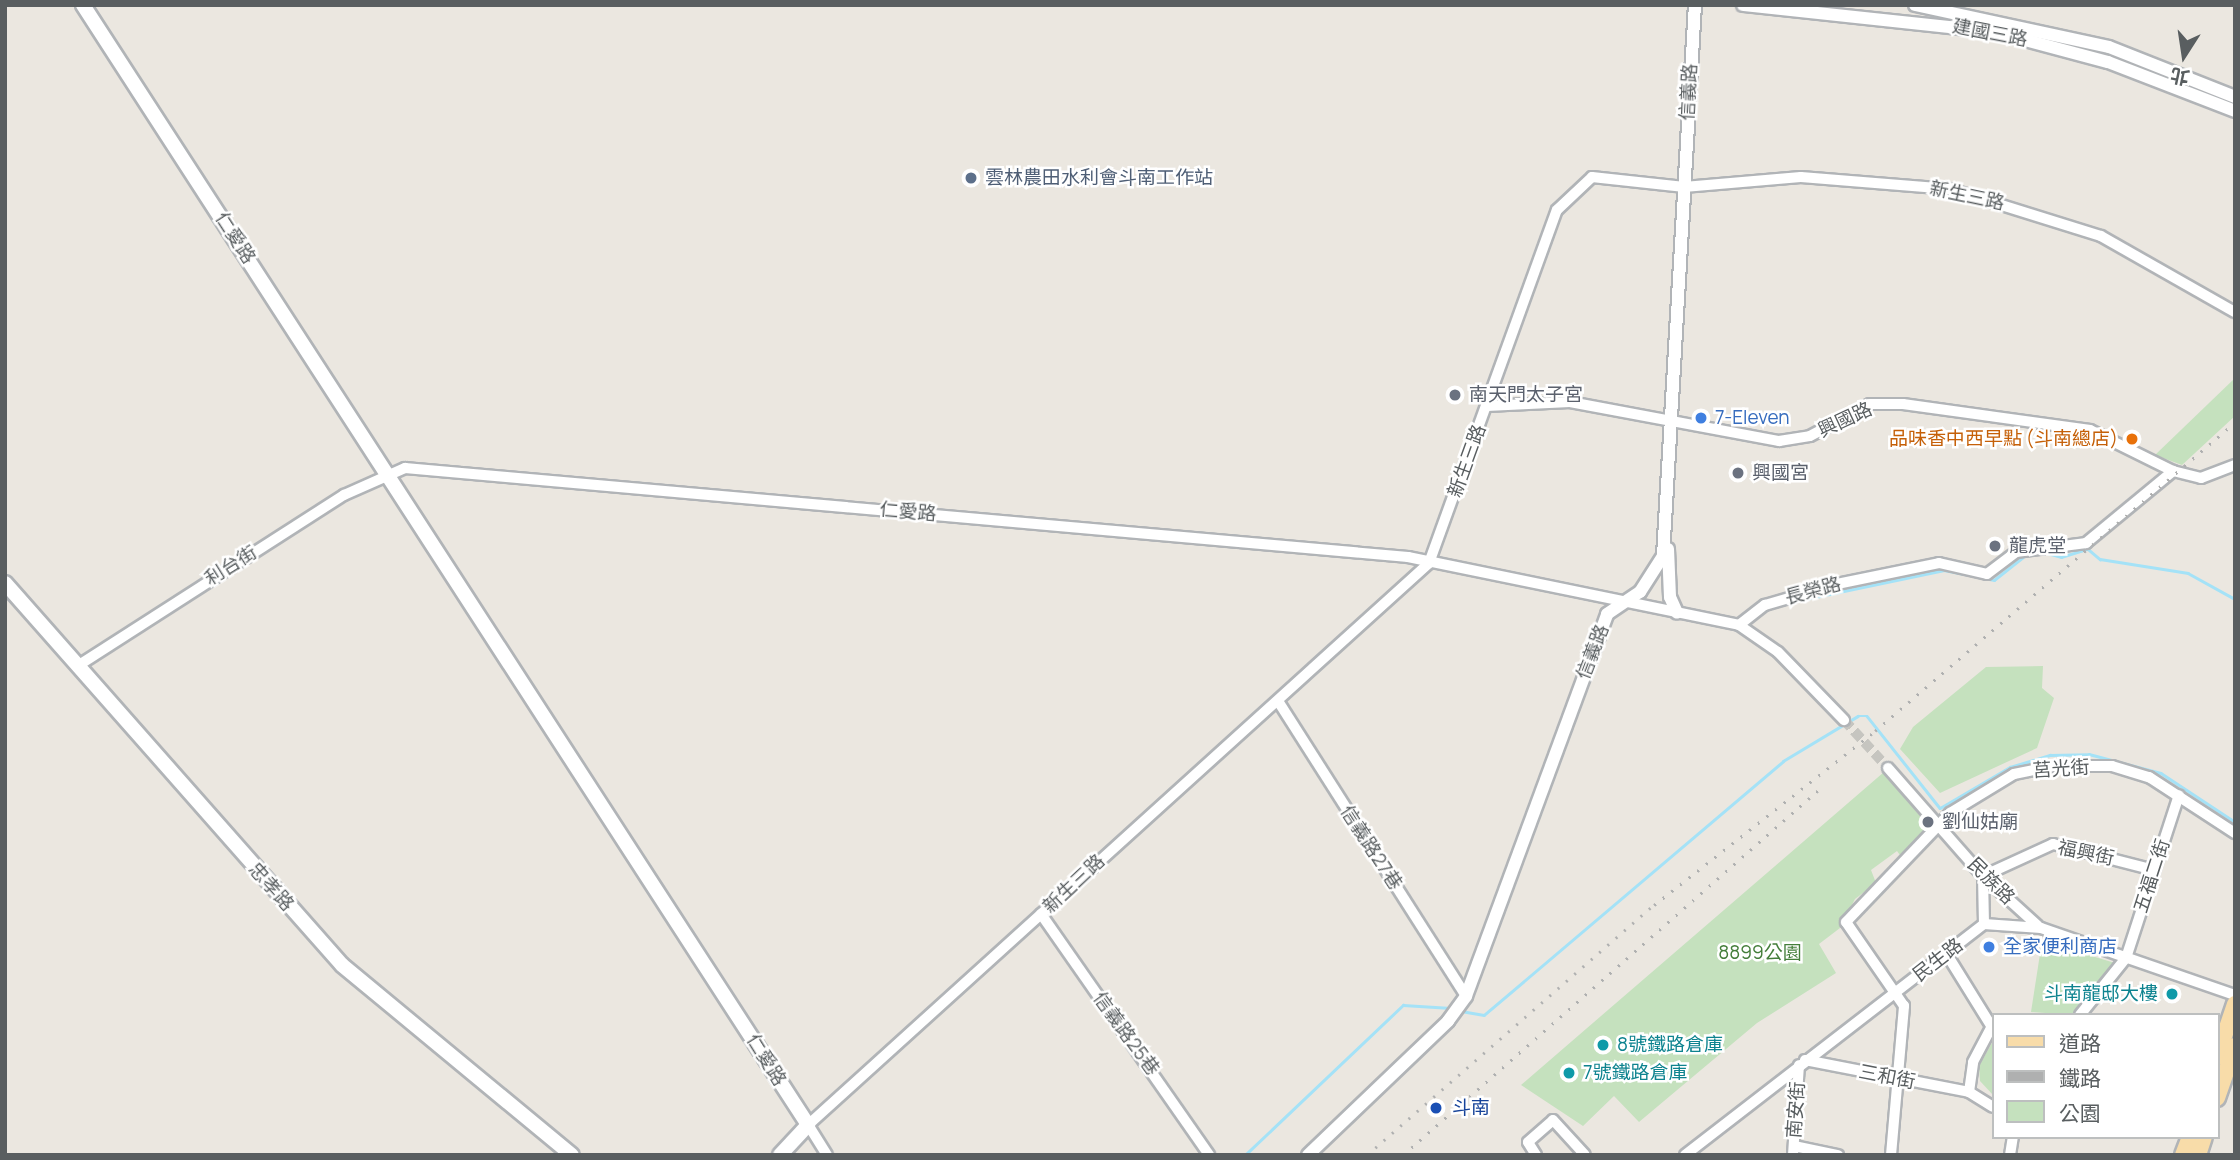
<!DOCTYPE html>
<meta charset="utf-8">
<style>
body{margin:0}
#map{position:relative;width:2240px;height:1160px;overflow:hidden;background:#ebe7e0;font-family:Manrope,"Noto Sans TC",sans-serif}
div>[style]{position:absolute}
.green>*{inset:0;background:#c5e1be}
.stream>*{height:2.5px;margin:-1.25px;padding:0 1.25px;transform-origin:1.25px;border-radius:1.25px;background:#a4e2f7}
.minor-tunnel>*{height:10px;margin-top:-5px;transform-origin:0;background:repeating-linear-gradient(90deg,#c6c5c0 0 10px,transparent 0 15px)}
.roads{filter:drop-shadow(2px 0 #b1b4b7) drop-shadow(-2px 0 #b1b4b7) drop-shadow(0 2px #b1b4b7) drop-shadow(0 -2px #b1b4b7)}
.minor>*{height:10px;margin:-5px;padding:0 5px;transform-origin:5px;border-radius:5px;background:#fff}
.tertiary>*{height:12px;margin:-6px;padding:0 6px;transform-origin:6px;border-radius:6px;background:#fff}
.secondary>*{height:14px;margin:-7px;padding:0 7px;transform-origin:7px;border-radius:7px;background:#fff}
.primary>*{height:16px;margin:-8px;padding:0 8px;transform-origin:8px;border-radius:8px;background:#f8dca9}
.rail>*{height:2.5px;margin-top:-1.25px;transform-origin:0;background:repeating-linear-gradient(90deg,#afb0b0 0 2px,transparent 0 11px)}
.dots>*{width:19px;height:19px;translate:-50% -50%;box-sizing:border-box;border:4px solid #fff;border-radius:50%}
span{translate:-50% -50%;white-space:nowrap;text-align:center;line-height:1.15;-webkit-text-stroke:5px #fff;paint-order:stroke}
.street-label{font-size:19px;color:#595e60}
.service-label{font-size:19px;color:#4e5e75}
.left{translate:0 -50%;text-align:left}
.worship-label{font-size:19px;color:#5b616d}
.shop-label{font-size:19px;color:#366cbe}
.food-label{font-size:19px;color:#c56008}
.right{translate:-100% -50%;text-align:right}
.park-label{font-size:19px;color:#447e3a}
.culture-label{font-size:19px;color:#0d838f}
.transit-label{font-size:19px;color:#164399}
.frame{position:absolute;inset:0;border:7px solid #595e60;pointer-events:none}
.legend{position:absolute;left:1992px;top:1013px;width:228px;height:126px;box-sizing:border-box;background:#fff;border:2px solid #bdbfbf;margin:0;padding:9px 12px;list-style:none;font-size:21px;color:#595e60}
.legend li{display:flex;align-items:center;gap:14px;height:35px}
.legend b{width:35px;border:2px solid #bdbfbf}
.north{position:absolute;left:2149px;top:21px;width:70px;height:70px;-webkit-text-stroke:5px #fff;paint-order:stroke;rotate:192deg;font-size:19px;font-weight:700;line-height:28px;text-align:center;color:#595e60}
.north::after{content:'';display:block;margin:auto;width:24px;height:32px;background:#595e60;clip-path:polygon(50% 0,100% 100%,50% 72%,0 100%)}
</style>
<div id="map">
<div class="green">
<i style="clip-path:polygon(2235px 378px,2235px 416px,2182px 465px,2155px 455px)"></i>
<i style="clip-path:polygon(2043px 666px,2042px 688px,2054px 698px,2037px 748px,1940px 793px,1900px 749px,1913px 727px,1986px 667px)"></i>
<i style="clip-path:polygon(1884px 772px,1935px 828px,1902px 858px,1897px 851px,1871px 870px,1876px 883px,1855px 899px,1840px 928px,1819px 944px,1836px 973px,1757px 1023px,1639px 1122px,1614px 1096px,1583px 1126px,1521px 1085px)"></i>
<i style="clip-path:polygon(2042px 941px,2115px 963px,2072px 1015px,2031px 1012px)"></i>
<i style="clip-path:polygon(1993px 1041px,1993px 1095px,1980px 1081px,1979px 1066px)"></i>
</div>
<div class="stream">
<i style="left:2044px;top:552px;width:18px;rotate:16deg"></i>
<i style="left:2061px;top:557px;width:28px;rotate:-17deg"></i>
<i style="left:2088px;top:549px;width:16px;rotate:40deg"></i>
<i style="left:2100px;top:559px;width:89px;rotate:9deg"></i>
<i style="left:2188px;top:573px;width:54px;rotate:29deg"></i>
<i style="left:1796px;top:601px;width:151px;rotate:-11.8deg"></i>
<i style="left:1944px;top:570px;width:51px;rotate:11.3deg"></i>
<i style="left:1994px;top:580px;width:42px;rotate:-38.2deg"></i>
<i style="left:1461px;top:1011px;width:23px;rotate:10deg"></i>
<i style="left:1484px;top:1015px;width:392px;rotate:-40.3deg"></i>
<i style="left:1783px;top:761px;width:87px;rotate:-31deg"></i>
<i style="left:1858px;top:716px;width:9px"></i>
<i style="left:1867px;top:716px;width:117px;rotate:51.6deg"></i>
<i style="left:1940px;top:808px;width:81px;rotate:-30.4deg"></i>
<i style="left:2010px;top:767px;width:42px;rotate:-16.7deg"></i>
<i style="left:2050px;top:755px;width:39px;rotate:-1deg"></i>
<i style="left:2089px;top:754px;width:74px;rotate:14.8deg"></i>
<i style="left:2161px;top:773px;width:89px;rotate:33.5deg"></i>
<i style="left:1245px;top:1155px;width:218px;rotate:-43.5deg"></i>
<i style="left:1403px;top:1005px;width:48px;rotate:3.6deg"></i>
</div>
<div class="minor-tunnel">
<i style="left:1844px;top:720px;width:65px;rotate:47.5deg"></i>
</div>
<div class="roads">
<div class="minor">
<i style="left:1487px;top:406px;width:83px;rotate:-2.8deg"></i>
<i style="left:1570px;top:402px;width:213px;rotate:10.6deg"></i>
<i style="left:1779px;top:441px;width:31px;rotate:-9deg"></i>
<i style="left:1810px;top:436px;width:68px;rotate:-28.1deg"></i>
<i style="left:1870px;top:404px;width:33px"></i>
<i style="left:1903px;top:404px;width:189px;rotate:7.9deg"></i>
<i style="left:2090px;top:430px;width:93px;rotate:26.3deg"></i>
<i style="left:2173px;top:471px;width:29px;rotate:14deg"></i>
<i style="left:2201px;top:478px;width:36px;rotate:-21deg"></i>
<i style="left:1739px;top:625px;width:33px;rotate:-38deg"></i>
<i style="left:1765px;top:605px;width:75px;rotate:-16.3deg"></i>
<i style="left:1837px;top:584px;width:104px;rotate:-11.6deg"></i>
<i style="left:1939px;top:563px;width:49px;rotate:12.9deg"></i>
<i style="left:1987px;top:574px;width:36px;rotate:-37deg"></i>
<i style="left:2016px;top:552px;width:71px;rotate:-7.3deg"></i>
<i style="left:2086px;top:543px;width:113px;rotate:-39.6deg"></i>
<i style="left:79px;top:665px;width:315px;rotate:-32.7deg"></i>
<i style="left:344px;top:495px;width:67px;rotate:-23.9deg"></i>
<i style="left:405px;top:468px;width:1007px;rotate:5.07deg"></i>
<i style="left:1408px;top:557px;width:338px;rotate:11.6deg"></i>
<i style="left:1739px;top:625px;width:47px;rotate:34.7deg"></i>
<i style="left:1778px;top:652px;width:95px;rotate:45.9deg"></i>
<i style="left:1278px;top:701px;width:350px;rotate:57.5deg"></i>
<i style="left:1888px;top:768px;width:144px;rotate:48.7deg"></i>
<i style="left:1983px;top:876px;width:74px;rotate:42.3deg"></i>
<i style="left:1041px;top:914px;width:294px;rotate:55.1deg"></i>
<i style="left:1984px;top:924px;width:48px;rotate:-91.2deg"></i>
<i style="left:1983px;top:876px;width:77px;rotate:-24.6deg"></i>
<i style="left:2053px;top:844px;width:104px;rotate:14.4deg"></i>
<i style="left:1946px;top:953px;width:84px;rotate:58.2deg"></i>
<i style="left:2080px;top:1015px;width:73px;rotate:-51.1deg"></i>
<i style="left:2126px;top:958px;width:171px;rotate:-72deg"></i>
<i style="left:1805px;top:1060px;width:167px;rotate:11deg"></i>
<i style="left:1969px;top:1092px;width:28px;rotate:32deg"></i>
<i style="left:1969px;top:1092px;width:30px;rotate:-82deg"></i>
<i style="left:1973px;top:1062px;width:43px;rotate:-62.2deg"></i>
<i style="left:1794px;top:1146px;width:45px;rotate:11.6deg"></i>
<i style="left:827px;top:1155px;width:36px;rotate:-122deg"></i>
<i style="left:808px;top:1125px;width:838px;rotate:-42.14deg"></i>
<i style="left:1429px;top:563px;width:375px;rotate:-70.1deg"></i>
<i style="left:1557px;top:210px;width:48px;rotate:-43.3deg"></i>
<i style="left:1592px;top:177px;width:93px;rotate:6.2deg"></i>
<i style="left:1684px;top:187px;width:117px;rotate:-4.9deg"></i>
<i style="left:1801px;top:177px;width:149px;rotate:4.6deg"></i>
<i style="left:1950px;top:189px;width:158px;rotate:17.3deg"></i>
<i style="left:2101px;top:236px;width:154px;rotate:29.6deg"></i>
<i style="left:1536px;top:1155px;width:15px;rotate:-122deg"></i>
<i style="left:1528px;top:1142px;width:33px;rotate:-41deg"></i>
<i style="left:1553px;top:1120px;width:47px;rotate:47.6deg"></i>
<i style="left:1685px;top:1155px;width:378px;rotate:-37.7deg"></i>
<i style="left:1984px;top:924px;width:57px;rotate:4deg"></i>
<i style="left:2041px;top:928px;width:205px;rotate:19.1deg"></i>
<i style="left:1793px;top:1155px;width:90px;rotate:-86.2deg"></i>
<i style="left:1891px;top:1155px;width:150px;rotate:-85deg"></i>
<i style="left:1904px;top:1006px;width:102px;rotate:-124.6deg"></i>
<i style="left:1846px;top:922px;width:151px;rotate:-46.3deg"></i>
<i style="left:1950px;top:813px;width:75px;rotate:-31.4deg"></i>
<i style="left:2014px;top:774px;width:41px;rotate:-11.3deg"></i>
<i style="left:2054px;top:766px;width:58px"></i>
<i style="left:2112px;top:766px;width:39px;rotate:17deg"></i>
<i style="left:2149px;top:777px;width:103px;rotate:33.1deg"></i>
<i style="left:2010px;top:1155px;width:18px;rotate:-81deg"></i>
</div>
<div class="tertiary">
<i style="left:1743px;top:5px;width:253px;rotate:6.1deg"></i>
<i style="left:1995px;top:32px;width:117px;rotate:14.9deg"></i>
<i style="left:2108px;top:62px;width:136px;rotate:21.1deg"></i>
<i style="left:1915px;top:5px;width:198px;rotate:12.2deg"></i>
<i style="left:2109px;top:47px;width:136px;rotate:21.6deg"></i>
<i style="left:1668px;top:549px;width:48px;rotate:87.6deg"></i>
<i style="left:1670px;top:597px;width:17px;rotate:66deg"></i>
<i style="left:1308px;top:1155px;width:194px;rotate:-43.7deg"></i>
<i style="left:1448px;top:1021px;width:31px;rotate:-54deg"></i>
<i style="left:1466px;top:996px;width:407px;rotate:-69.7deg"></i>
<i style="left:1607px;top:614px;width:40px;rotate:-34deg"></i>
<i style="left:1640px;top:592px;width:43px;rotate:-57.4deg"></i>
<i style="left:1663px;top:556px;width:552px;rotate:-86.68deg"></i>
</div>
<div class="secondary">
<i style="left:83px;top:5px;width:1334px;rotate:57.08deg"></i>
<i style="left:808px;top:1125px;width:41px;rotate:133deg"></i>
<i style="left:5px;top:583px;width:509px;rotate:48.58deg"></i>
<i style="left:342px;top:965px;width:298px;rotate:39.6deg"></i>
</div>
<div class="primary">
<i style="left:2217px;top:1057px;width:56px;rotate:-71.2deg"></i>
<i style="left:2217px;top:1098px;width:55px;rotate:-70.9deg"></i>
<i style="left:2183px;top:1155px;width:19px;rotate:-69deg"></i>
<i style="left:2198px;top:1155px;width:19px;rotate:-72deg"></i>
</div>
</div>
<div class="rail">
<i style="left:1367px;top:1155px;width:381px;rotate:-41.1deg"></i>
<i style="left:1654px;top:905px;width:281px;rotate:-38.2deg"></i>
<i style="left:1875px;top:731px;width:474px;rotate:-40.6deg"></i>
<i style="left:1403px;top:1155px;width:560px;rotate:-41.31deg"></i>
</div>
<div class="dots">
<i style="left:971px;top:178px;background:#5c6f8a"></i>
<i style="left:1455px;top:395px;background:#6b7280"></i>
<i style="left:1701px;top:418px;background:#3f7fe0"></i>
<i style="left:2132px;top:439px;background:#e8710a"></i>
<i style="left:1738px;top:473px;background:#6b7280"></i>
<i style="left:1995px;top:546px;background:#6b7280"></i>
<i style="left:1928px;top:822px;background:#6b7280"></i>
<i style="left:1989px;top:947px;background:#3f7fe0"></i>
<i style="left:2172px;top:994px;background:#0f9aa8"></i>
<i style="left:1603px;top:1045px;background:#0f9aa8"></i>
<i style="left:1569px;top:1073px;background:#0f9aa8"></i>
<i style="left:1436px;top:1108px;background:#1a4fb4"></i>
</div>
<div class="street-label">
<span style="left:1990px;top:33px;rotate:11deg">建國三路</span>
<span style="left:1689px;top:92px;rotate:-87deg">信義路</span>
<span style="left:1967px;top:196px;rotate:12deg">新生三路</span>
<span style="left:235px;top:238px;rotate:57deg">仁愛路</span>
<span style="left:1845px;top:420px;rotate:-25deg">興國路</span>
<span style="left:1467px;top:461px;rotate:-70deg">新生三路</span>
<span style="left:908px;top:512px;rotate:5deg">仁愛路</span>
<span style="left:231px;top:566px;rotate:-32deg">利台街</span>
<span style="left:1813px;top:591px;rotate:-15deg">長榮路</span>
<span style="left:1593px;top:652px;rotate:-69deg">信義路</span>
<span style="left:2061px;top:769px;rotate:-4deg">莒光街</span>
<span style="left:1371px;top:848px;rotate:57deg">信義路27巷</span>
<span style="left:2086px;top:853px;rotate:12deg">福興街</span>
<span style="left:2152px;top:876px;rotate:-72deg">五福二街</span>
<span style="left:1991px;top:881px;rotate:45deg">民族路</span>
<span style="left:1074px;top:884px;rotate:-43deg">新生三路</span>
<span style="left:271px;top:887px;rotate:48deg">忠孝路</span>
<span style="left:1938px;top:960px;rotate:-38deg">民生路</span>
<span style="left:1126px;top:1034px;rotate:54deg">信義路25巷</span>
<span style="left:766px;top:1060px;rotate:58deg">仁愛路</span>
<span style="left:1887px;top:1077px;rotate:11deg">三和街</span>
<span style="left:1796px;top:1110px;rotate:-86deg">南安街</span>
</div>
<div class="service-label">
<span class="left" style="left:985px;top:178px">雲林農田水利會斗南工作站</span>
</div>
<div class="worship-label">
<span class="left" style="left:1469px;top:395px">南天門太子宮</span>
<span class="left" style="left:1752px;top:473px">興國宮</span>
<span class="left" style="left:2009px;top:546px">龍虎堂</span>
<span class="left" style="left:1942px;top:822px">劉仙姑廟</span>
</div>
<div class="shop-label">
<span class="left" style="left:1715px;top:418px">7-Eleven</span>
<span class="left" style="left:2003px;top:947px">全家便利商店</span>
</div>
<div class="food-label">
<span class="right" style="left:2118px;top:439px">品味香中西早點 (斗南總店)</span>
</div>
<div class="park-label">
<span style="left:1760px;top:953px">8899公園</span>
</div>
<div class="culture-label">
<span class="right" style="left:2158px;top:994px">斗南龍邸大樓</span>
<span class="left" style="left:1617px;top:1045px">8號鐵路倉庫</span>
<span class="left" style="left:1583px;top:1073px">7號鐵路倉庫</span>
</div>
<div class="transit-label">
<span class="left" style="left:1452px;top:1108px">斗南</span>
</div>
<div class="frame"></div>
<ul class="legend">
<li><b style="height:9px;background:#f8dca9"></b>道路</li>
<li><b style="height:9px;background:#afb0b0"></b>鐵路</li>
<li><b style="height:19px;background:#c5e1be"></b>公園</li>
</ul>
<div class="north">北</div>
</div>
